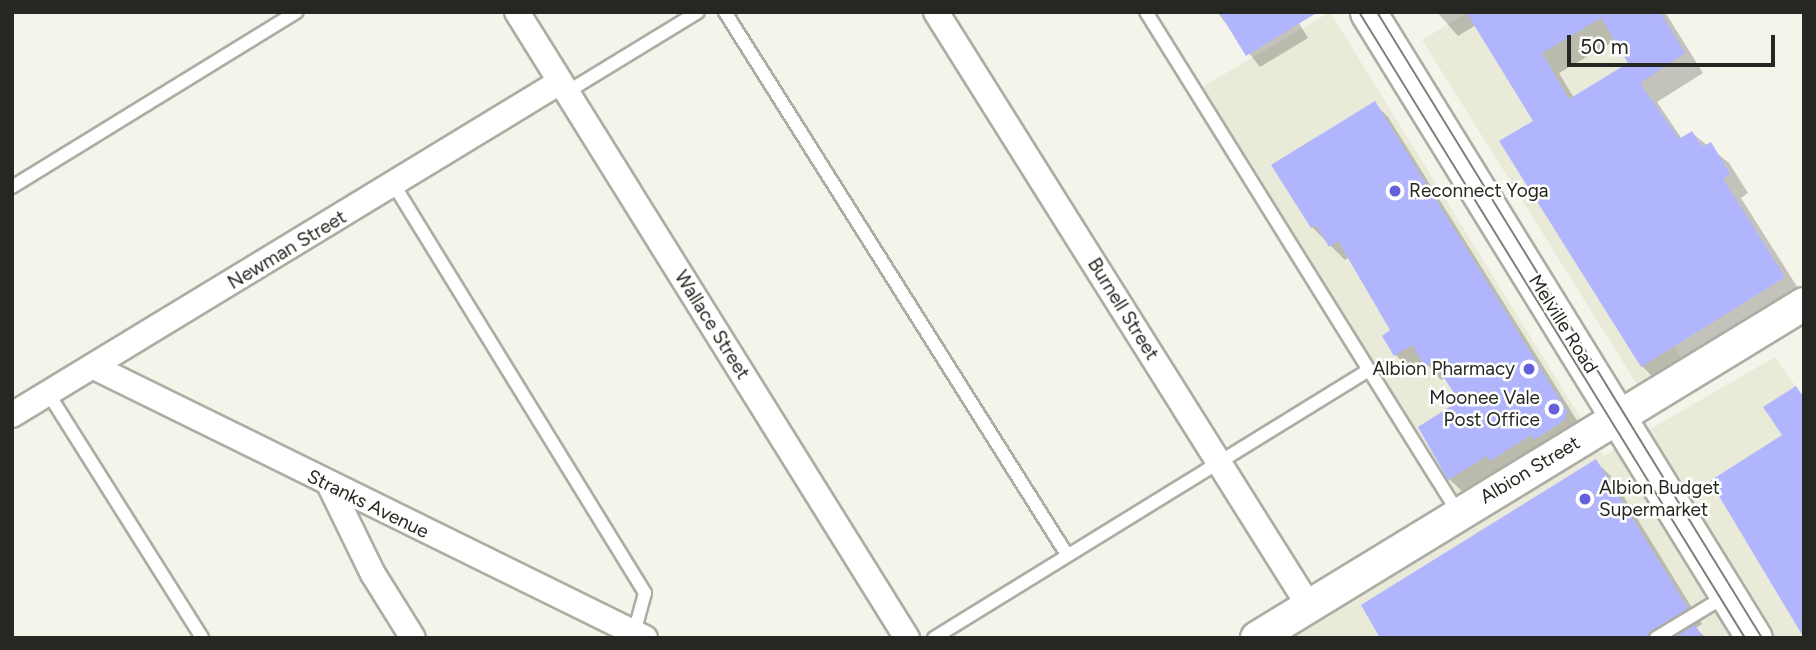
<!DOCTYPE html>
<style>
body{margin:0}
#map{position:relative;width:1816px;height:650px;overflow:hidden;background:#f4f4ea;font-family:Figtree,sans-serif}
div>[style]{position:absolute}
.built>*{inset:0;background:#eaead9}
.shadow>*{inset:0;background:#0003}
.building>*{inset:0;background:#b0b5fe}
.roads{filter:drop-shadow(2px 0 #adada4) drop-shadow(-2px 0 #adada4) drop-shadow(0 2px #adada4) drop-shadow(0 -2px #adada4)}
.service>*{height:12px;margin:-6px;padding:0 6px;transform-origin:6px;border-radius:6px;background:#fff}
.minor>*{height:24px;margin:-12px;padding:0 12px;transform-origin:12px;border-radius:12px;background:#fff}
.tertiary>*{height:32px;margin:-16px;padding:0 16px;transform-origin:16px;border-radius:16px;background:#fff}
.secondary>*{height:35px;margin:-17.5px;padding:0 17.5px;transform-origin:17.5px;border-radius:17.5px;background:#fff}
.tram>*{height:2px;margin:-1px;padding:0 1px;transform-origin:1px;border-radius:1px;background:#808079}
.dots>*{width:19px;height:19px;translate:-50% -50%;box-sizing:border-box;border:4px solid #fffffe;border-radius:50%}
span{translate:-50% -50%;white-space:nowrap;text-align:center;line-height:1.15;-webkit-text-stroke:5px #fffffe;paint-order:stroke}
.poi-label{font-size:19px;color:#262623}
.left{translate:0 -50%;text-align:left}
.right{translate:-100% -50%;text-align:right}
.street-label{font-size:19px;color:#262623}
.frame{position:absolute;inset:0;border:14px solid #262623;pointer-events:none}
.scale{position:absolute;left:1567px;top:35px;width:208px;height:32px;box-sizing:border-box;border:4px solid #262623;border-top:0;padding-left:9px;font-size:21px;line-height:24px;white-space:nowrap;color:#262623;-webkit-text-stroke:5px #fffffe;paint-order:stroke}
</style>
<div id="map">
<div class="built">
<i style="clip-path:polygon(1330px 12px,1604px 456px,1775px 357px,1804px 398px,1804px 638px,1286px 638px,1467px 524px,1197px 90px)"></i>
<i style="clip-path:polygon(1468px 12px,1660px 12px,1685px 53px,1640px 83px,1534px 120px,1681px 358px,1638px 386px,1422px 40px)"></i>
</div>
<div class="shadow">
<i style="clip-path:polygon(1217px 12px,1292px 12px,1308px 38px,1260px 67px)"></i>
<i style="clip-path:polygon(evenodd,1437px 12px,1665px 12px,1703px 73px,1657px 102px,1682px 139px,1692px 133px,1729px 163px,1748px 193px,1741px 198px,1803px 296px,1661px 385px,1642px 366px,1502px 141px,1535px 121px,1476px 25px,1458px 36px,1437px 12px,1616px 40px,1630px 64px,1574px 98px,1559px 73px,1616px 40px)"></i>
<i style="clip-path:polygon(1374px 103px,1388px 117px,1581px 427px,1506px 474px,1502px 470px,1464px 493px,1449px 479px,1461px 402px,1446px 377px,1441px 380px,1424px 361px,1410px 369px,1396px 355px,1384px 336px,1393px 331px,1349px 257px,1345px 260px,1312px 227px)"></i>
<i style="clip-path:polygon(1596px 462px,1611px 476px,1702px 624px,1696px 628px,1706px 638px,1383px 638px)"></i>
</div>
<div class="building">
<i style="clip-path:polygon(1219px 12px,1318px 12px,1246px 56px)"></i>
<i style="clip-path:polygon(evenodd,1466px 12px,1660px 12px,1685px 53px,1640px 83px,1679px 139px,1692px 131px,1702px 147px,1711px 142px,1730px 174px,1723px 179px,1785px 277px,1641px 367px,1499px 141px,1533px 121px,1466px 12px,1601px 18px,1628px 63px,1569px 99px,1542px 53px,1601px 18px)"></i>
<i style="clip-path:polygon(1375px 101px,1567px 411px,1565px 420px,1534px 440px,1531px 435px,1490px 461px,1487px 456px,1448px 480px,1418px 427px,1459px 401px,1434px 362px,1426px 367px,1412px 345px,1394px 356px,1382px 336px,1390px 330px,1338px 241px,1329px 247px,1316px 225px,1311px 228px,1271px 165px)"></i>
<i style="clip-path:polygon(1796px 386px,1804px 398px,1804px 638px,1710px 481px,1782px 435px,1763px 407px)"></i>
<i style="clip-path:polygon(1596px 459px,1688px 608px,1647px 638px,1380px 638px,1361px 605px)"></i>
<i style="clip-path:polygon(1695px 625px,1703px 638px,1673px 638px)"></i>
</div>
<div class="roads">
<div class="service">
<i style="left:725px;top:12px;width:640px;rotate:57.78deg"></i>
<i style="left:567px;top:92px;width:153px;rotate:-31.4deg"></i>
<i style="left:394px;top:185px;width:479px;rotate:58.4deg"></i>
<i style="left:645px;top:593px;width:41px;rotate:105.4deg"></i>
<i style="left:12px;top:187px;width:334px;rotate:-31.6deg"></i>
<i style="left:1369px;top:370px;width:170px;rotate:58deg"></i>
<i style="left:48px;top:393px;width:289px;rotate:57.8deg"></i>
<i style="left:934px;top:638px;width:511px;rotate:-31.64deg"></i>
<i style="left:1369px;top:370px;width:422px;rotate:-121.9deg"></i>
<i style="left:1656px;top:638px;width:79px;rotate:-31.1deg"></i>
</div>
<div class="minor">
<i style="left:517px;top:12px;width:738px;rotate:58.08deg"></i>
<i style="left:936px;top:12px;width:701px;rotate:57.87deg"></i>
<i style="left:94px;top:367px;width:614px;rotate:26.19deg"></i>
<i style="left:12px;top:415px;width:641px;rotate:-31.29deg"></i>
<i style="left:330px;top:486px;width:98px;rotate:64deg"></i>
<i style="left:373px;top:574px;width:75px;rotate:58deg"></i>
</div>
<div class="tertiary">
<i style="left:1257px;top:638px;width:641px;rotate:-31.41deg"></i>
</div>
<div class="secondary">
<i style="left:1368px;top:12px;width:735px;rotate:58.34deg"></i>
</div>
</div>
<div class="tram">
<i style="left:1359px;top:12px;width:735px;rotate:58.34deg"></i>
<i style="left:1377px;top:12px;width:735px;rotate:58.41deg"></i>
</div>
<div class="dots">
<i style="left:1395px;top:191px;background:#6460d9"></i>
<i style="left:1529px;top:369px;background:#6460d9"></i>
<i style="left:1554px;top:409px;background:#6460d9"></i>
<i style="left:1585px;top:499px;background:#6460d9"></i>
</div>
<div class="poi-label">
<span class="left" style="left:1409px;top:191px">Reconnect Yoga</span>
<span class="right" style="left:1515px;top:369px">Albion Pharmacy</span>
<span class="right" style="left:1540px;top:409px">Moonee Vale<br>Post Office</span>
<span class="left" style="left:1599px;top:499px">Albion Budget<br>Supermarket</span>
</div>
<div class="street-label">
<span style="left:287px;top:250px;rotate:-31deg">Newman Street</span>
<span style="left:1123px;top:309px;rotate:58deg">Burnell Street</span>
<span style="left:1563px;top:324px;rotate:58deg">Melville Road</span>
<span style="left:712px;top:325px;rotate:58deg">Wallace Street</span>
<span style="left:1530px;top:470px;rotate:-31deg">Albion Street</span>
<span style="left:368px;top:504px;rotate:26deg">Stranks Avenue</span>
</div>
<div class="frame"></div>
<div class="scale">50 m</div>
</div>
